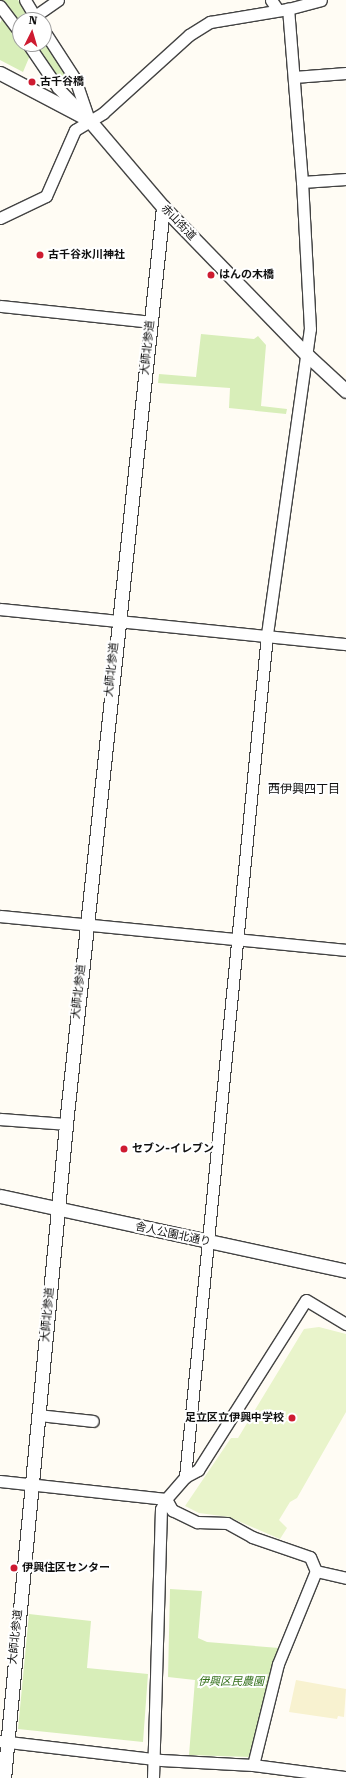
<!DOCTYPE html>
<meta charset="utf-8">
<style>
body{margin:0}
#map{position:relative;width:346px;height:1778px;overflow:hidden;background:#fffcf4;font-family:"Roboto Serif","Noto Sans JP",serif}
div>[style]{position:absolute}
.farmland>*{inset:0;background:#f8f2d0}
.green>*{inset:0;background:#d8eeb9}
.pitch>*{inset:0;background:#e9f4cb}
.roads{filter:drop-shadow(1px 0 #434343) drop-shadow(-1px 0 #434343) drop-shadow(0 1px #434343) drop-shadow(0 -1px #434343)}
.minor>*{height:11px;margin:-5.5px;padding:0 5.5px;transform-origin:5.5px;border-radius:5.5px;background:#fff}
.tertiary>*{height:13px;margin:-6.5px;padding:0 6.5px;transform-origin:6.5px;border-radius:6.5px;background:#fff}
.dots>*{width:11px;height:11px;translate:-50% -50%;box-sizing:border-box;border:2px solid #fff;border-radius:50%}
span{translate:-50% -50%;white-space:nowrap;text-align:center;line-height:1.15;-webkit-text-stroke:4px #fff;paint-order:stroke}
.poi-label{font-size:11px;color:#101010;font-weight:700}
.left{translate:0 -50%;text-align:left}
.right{translate:-100% -50%;text-align:right}
.street-label{font-size:11px;color:#101010}
.park-label{font-size:11px;color:#326f19;font-style:italic}
.neighbourhood-label{font-size:12px;color:#101010}
.north{position:absolute;left:12px;top:12px;width:40px;height:40px;box-sizing:border-box;background:#fff;border:1px solid #9f9f9f;border-radius:50%;rotate:5deg;font-size:11px;font-weight:700;line-height:16px;text-align:center;color:#101010}
.north::after{content:'';display:block;margin:auto;width:14px;height:18px;background:#ce1b31;clip-path:polygon(50% 0,100% 100%,50% 72%,0 100%)}
</style>
<div id="map">
<div class="farmland">
<i style="clip-path:polygon(296px 1680px,346px 1689px,344px 1717px,338px 1716px,337px 1719px,289px 1712px)"></i>
</div>
<div class="green">
<i style="clip-path:polygon(3px 0,18px 0,31px 20px,20px 20px,20px 26px)"></i>
<i style="clip-path:polygon(3px 17px,20px 39px,20px 44px,24px 44px,31px 53px,23px 72px,0 60px,0 23px)"></i>
<i style="clip-path:polygon(44px 40px,69px 80px,67px 85px,60px 85px,32px 44px,44px 44px)"></i>
<i style="clip-path:polygon(201px 334px,254px 339px,258px 336px,266px 345px,261px 406px,287px 409px,286px 414px,229px 408px,230px 388px,158px 383px,159px 374px,196px 377px)"></i>
<i style="clip-path:polygon(170px 1589px,202px 1591px,198px 1638px,207px 1642px,279px 1648px,250px 1757px,189px 1755px,195px 1680px,168px 1677px)"></i>
<i style="clip-path:polygon(29px 1614px,91px 1621px,87px 1668px,148px 1674px,143px 1742px,18px 1729px)"></i>
</div>
<div class="pitch">
<i style="clip-path:polygon(319px 1327px,346px 1334px,346px 1412px,297px 1498px,290px 1502px,279px 1520px,287px 1528px,280px 1539px,229px 1517px,199px 1513px,185px 1506px,231px 1438px,238px 1438px,304px 1329px)"></i>
</div>
<div class="roads">
<div class="minor">
<i style="left:25px;top:0;width:23px;rotate:59deg"></i>
<i style="left:271px;top:0;width:12px;rotate:55deg"></i>
<i style="left:0;top:6px;width:34px;rotate:53deg"></i>
<i style="left:35px;top:16px;width:28px;rotate:-35deg"></i>
<i style="left:44px;top:31px;width:57px;rotate:57.1deg"></i>
<i style="left:75px;top:79px;width:43px;rotate:71.1deg"></i>
<i style="left:28px;top:44px;width:53px;rotate:55.7deg"></i>
<i style="left:58px;top:88px;width:36px;rotate:46deg"></i>
<i style="left:294px;top:77px;width:52px;rotate:-4.4deg"></i>
<i style="left:302px;top:182px;width:44px;rotate:-3.9deg"></i>
<i style="left:0;top:218px;width:51px;rotate:-25.6deg"></i>
<i style="left:46px;top:196px;width:72px;rotate:-66.3deg"></i>
<i style="left:75px;top:130px;width:33px;rotate:-31deg"></i>
<i style="left:103px;top:113px;width:116px;rotate:-42.2deg"></i>
<i style="left:189px;top:35px;width:25px;rotate:-32deg"></i>
<i style="left:210px;top:22px;width:79px;rotate:-9.5deg"></i>
<i style="left:288px;top:9px;width:34px;rotate:-15deg"></i>
<i style="left:0;top:306px;width:152px;rotate:6deg"></i>
<i style="left:0;top:609px;width:348px;rotate:5.8deg"></i>
<i style="left:0;top:916px;width:348px;rotate:5.6deg"></i>
<i style="left:0;top:1119px;width:66px;rotate:4.3deg"></i>
<i style="left:38px;top:1415px;width:55px;rotate:6.2deg"></i>
<i style="left:185px;top:1477px;width:847px;rotate:-84.44deg"></i>
<i style="left:267px;top:634px;width:308px;rotate:-82deg"></i>
<i style="left:310px;top:329px;width:147px;rotate:-93.1deg"></i>
<i style="left:302px;top:182px;width:174px;rotate:-94.6deg"></i>
<i style="left:0;top:1481px;width:167px;rotate:6.2deg"></i>
<i style="left:166px;top:1499px;width:13px;rotate:61deg"></i>
<i style="left:172px;top:1510px;width:28px;rotate:26deg"></i>
<i style="left:197px;top:1522px;width:30px;rotate:2deg"></i>
<i style="left:227px;top:1523px;width:29px;rotate:29deg"></i>
<i style="left:252px;top:1537px;width:61px;rotate:19deg"></i>
<i style="left:310px;top:1557px;width:15px;rotate:67deg"></i>
<i style="left:316px;top:1571px;width:31px;rotate:13deg"></i>
<i style="left:0;top:1741px;width:162px;rotate:6.7deg"></i>
<i style="left:161px;top:1760px;width:92px;rotate:3.1deg"></i>
<i style="left:253px;top:1765px;width:94px;rotate:7.4deg"></i>
<i style="left:253px;top:1765px;width:104px;rotate:-76.1deg"></i>
<i style="left:278px;top:1664px;width:100px;rotate:-67.8deg"></i>
<i style="left:153px;top:1778px;width:269px;rotate:-88.3deg"></i>
<i style="left:161px;top:1509px;width:11px;rotate:-63deg"></i>
<i style="left:166px;top:1499px;width:29px;rotate:-49deg"></i>
<i style="left:185px;top:1477px;width:15px;rotate:-28deg"></i>
<i style="left:198px;top:1470px;width:201px;rotate:-57.6deg"></i>
<i style="left:306px;top:1300px;width:47px;rotate:31deg"></i>
</div>
<div class="tertiary">
<i style="left:0;top:73px;width:101px;rotate:27.8deg"></i>
<i style="left:89px;top:120px;width:114px;rotate:49.6deg"></i>
<i style="left:163px;top:207px;width:206px;rotate:45.8deg"></i>
<i style="left:307px;top:355px;width:53px;rotate:42.7deg"></i>
<i style="left:0;top:1196px;width:354px;rotate:12.2deg"></i>
<i style="left:4px;top:1778px;width:657px;rotate:-84.58deg"></i>
<i style="left:66px;top:1124px;width:922px;rotate:-83.96deg"></i>
</div>
</div>
<div class="dots">
<i style="left:32px;top:82px;background:#ce1b31"></i>
<i style="left:40px;top:255px;background:#ce1b31"></i>
<i style="left:211px;top:275px;background:#ce1b31"></i>
<i style="left:124px;top:1149px;background:#ce1b31"></i>
<i style="left:292px;top:1418px;background:#ce1b31"></i>
<i style="left:14px;top:1568px;background:#ce1b31"></i>
</div>
<div class="poi-label">
<span class="left" style="left:40px;top:82px">古千谷橋</span>
<span class="left" style="left:48px;top:255px">古千谷氷川神社</span>
<span class="left" style="left:219px;top:275px">はんの木橋</span>
<span class="left" style="left:132px;top:1149px">セブン-イレブン</span>
<span class="right" style="left:284px;top:1418px">足立区立伊興中学校</span>
<span class="left" style="left:22px;top:1568px">伊興住区センター</span>
</div>
<div class="street-label">
<span style="left:178px;top:223px;rotate:46deg">赤山街道</span>
<span style="left:148px;top:348px;rotate:-84deg">大師北参道</span>
<span style="left:112px;top:670px;rotate:-84deg">大師北参道</span>
<span style="left:79px;top:992px;rotate:-84deg">大師北参道</span>
<span style="left:173px;top:1235px;rotate:12deg">舎人公園北通り</span>
<span style="left:48px;top:1315px;rotate:-85deg">大師北参道</span>
<span style="left:16px;top:1637px;rotate:-84deg">大師北参道</span>
</div>
<div class="park-label">
<span style="left:231px;top:1682px">伊興区民農園</span>
</div>
<div class="neighbourhood-label">
<span style="left:304px;top:790px">西伊興四丁目</span>
</div>
<div class="north">N</div>
</div>
